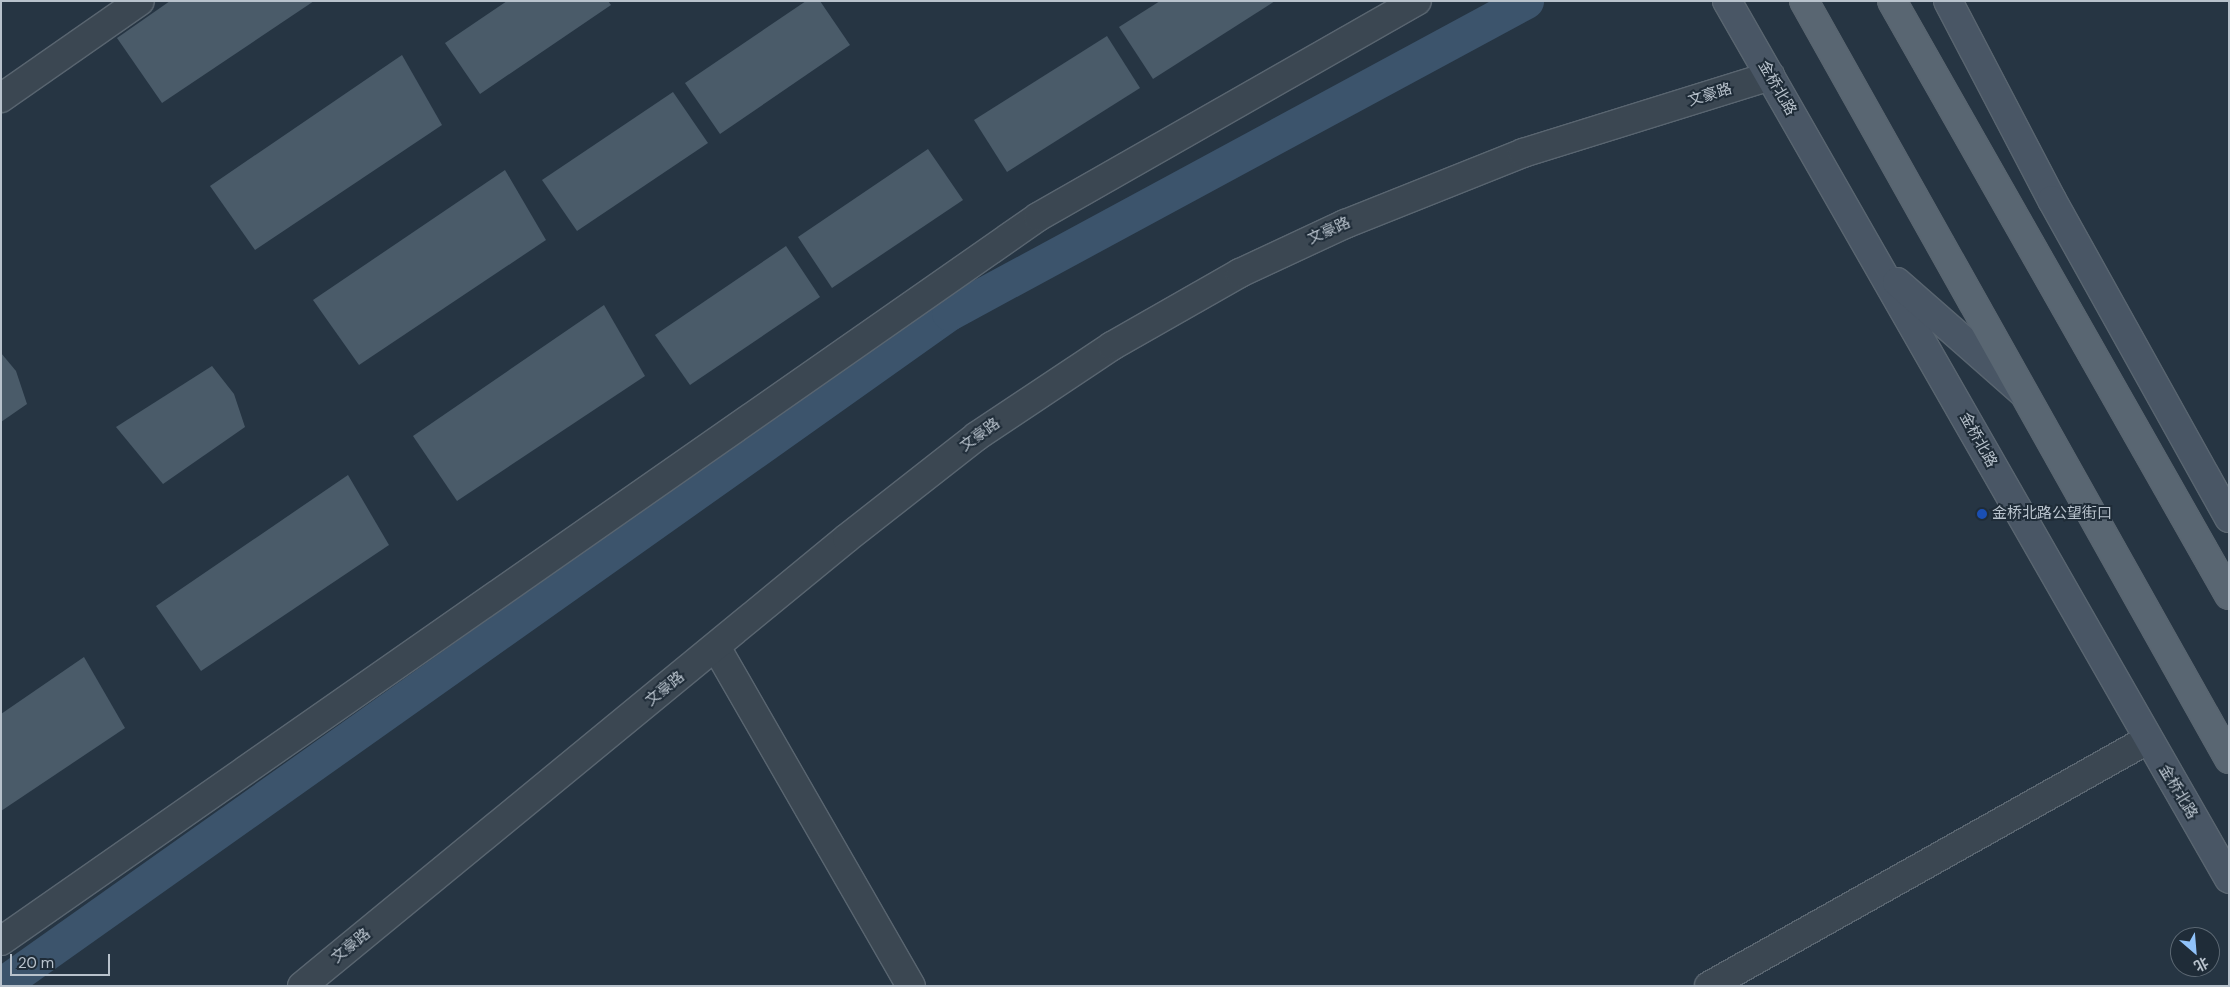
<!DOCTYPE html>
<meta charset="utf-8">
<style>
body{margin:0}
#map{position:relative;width:2230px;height:987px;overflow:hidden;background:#263543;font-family:"DM Sans","Noto Sans SC",sans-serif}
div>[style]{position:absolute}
.canal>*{height:35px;margin:-17.5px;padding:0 17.5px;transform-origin:17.5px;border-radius:17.5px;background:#3c546c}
.building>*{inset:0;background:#4a5b69}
.roads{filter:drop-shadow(1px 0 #596570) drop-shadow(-1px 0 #596570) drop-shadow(0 1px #596570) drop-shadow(0 -1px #596570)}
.minor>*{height:28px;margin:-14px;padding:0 14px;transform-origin:14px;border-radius:14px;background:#3b4752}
.tertiary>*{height:28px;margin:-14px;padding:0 14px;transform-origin:14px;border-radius:14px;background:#3b4752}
.secondary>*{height:28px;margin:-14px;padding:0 14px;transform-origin:14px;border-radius:14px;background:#495665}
.primary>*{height:28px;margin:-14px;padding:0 14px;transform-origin:14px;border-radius:14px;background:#596672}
.dots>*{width:14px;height:14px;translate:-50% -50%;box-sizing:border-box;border:2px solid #1f2c38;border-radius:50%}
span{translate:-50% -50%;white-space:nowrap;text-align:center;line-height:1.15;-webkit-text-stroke:4px #1f2c38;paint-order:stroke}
.street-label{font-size:15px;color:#b8c2cc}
.poi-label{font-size:15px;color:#b8c2cc}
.left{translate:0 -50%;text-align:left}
.frame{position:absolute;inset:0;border:2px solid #b8c2cc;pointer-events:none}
.north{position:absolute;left:2170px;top:927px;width:50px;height:50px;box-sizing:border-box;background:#1f2c38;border:1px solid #5c6873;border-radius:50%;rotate:153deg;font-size:14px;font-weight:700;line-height:20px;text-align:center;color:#b8c2cc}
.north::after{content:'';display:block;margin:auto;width:18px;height:22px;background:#90c2f9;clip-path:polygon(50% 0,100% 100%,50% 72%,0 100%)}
.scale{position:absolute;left:10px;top:954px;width:100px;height:22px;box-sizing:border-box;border:2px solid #b8c2cc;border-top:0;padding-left:6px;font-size:15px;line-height:18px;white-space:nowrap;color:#b8c2cc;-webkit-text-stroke:4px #1f2c38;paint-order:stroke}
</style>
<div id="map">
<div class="canal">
<i style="left:1px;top:985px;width:1162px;rotate:-35.33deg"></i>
<i style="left:949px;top:313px;width:656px;rotate:-28.4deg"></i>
</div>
<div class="building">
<i style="clip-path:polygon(170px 1px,314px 1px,162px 103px,117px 38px)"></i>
<i style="clip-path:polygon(507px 1px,608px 1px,611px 5px,480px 94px,445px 43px)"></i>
<i style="clip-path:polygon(806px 1px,820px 1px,850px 45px,720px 134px,685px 83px)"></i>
<i style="clip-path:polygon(1160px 1px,1275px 1px,1153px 79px,1119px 27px)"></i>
<i style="clip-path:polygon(1107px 36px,1140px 88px,1007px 172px,974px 120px)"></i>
<i style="clip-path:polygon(402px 55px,442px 125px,255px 250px,210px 186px)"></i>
<i style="clip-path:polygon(673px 92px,708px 143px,577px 231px,542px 180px)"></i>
<i style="clip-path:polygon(928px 149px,963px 200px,832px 288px,798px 237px)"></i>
<i style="clip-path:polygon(505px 170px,546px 240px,359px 365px,313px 300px)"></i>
<i style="clip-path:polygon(786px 246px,820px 297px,690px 385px,655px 335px)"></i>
<i style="clip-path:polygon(604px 305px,645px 376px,457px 501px,413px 436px)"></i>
<i style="clip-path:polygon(1px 353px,16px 371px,27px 404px,1px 422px)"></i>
<i style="clip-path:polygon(212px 366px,234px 394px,245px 427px,163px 484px,116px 427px)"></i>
<i style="clip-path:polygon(348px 475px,389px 545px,201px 671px,156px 606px)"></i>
<i style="clip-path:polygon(84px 657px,125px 728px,1px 811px,1px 714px)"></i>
</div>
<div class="roads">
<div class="minor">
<i style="left:1px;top:98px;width:169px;rotate:-34.9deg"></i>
<i style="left:716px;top:647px;width:391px;rotate:60.1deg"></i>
<i style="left:1px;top:941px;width:1265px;rotate:-34.92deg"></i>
<i style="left:1038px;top:217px;width:436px;rotate:-29.7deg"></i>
<i style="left:1709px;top:986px;width:502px;rotate:-29.32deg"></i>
</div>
<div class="tertiary">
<i style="left:302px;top:986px;width:705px;rotate:-39.42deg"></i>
<i style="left:847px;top:538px;width:165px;rotate:-38.1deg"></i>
<i style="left:977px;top:436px;width:162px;rotate:-33.7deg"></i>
<i style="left:1112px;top:346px;width:147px;rotate:-29.7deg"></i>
<i style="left:1240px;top:273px;width:116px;rotate:-25deg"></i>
<i style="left:1345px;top:224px;width:192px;rotate:-21.7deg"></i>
<i style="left:1523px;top:153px;width:259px;rotate:-17.3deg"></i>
</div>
<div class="secondary">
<i style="left:1727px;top:1px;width:1011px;rotate:60.24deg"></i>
<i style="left:1948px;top:1px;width:225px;rotate:62.4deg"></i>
<i style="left:2052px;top:200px;width:364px;rotate:60.9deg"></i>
<i style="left:1897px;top:282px;width:167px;rotate:41.3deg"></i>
</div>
<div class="primary">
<i style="left:1804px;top:1px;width:869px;rotate:60.72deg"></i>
<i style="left:1892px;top:1px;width:683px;rotate:60.43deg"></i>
</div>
</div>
<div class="dots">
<i style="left:1982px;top:514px;background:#1a4fb4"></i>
</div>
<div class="street-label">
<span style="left:1777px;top:88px;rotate:60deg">金桥北路</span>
<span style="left:1710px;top:95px;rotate:-17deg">文豪路</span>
<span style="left:1329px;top:231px;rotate:-24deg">文豪路</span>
<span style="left:980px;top:435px;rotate:-36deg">文豪路</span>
<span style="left:1978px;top:440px;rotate:61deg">金桥北路</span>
<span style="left:665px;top:689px;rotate:-39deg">文豪路</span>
<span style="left:2178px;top:792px;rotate:59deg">金桥北路</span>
<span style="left:351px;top:946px;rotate:-39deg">文豪路</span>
</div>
<div class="poi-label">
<span class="left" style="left:1992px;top:514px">金桥北路公望街口</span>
</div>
<div class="frame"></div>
<div class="north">北</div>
<div class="scale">20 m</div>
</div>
